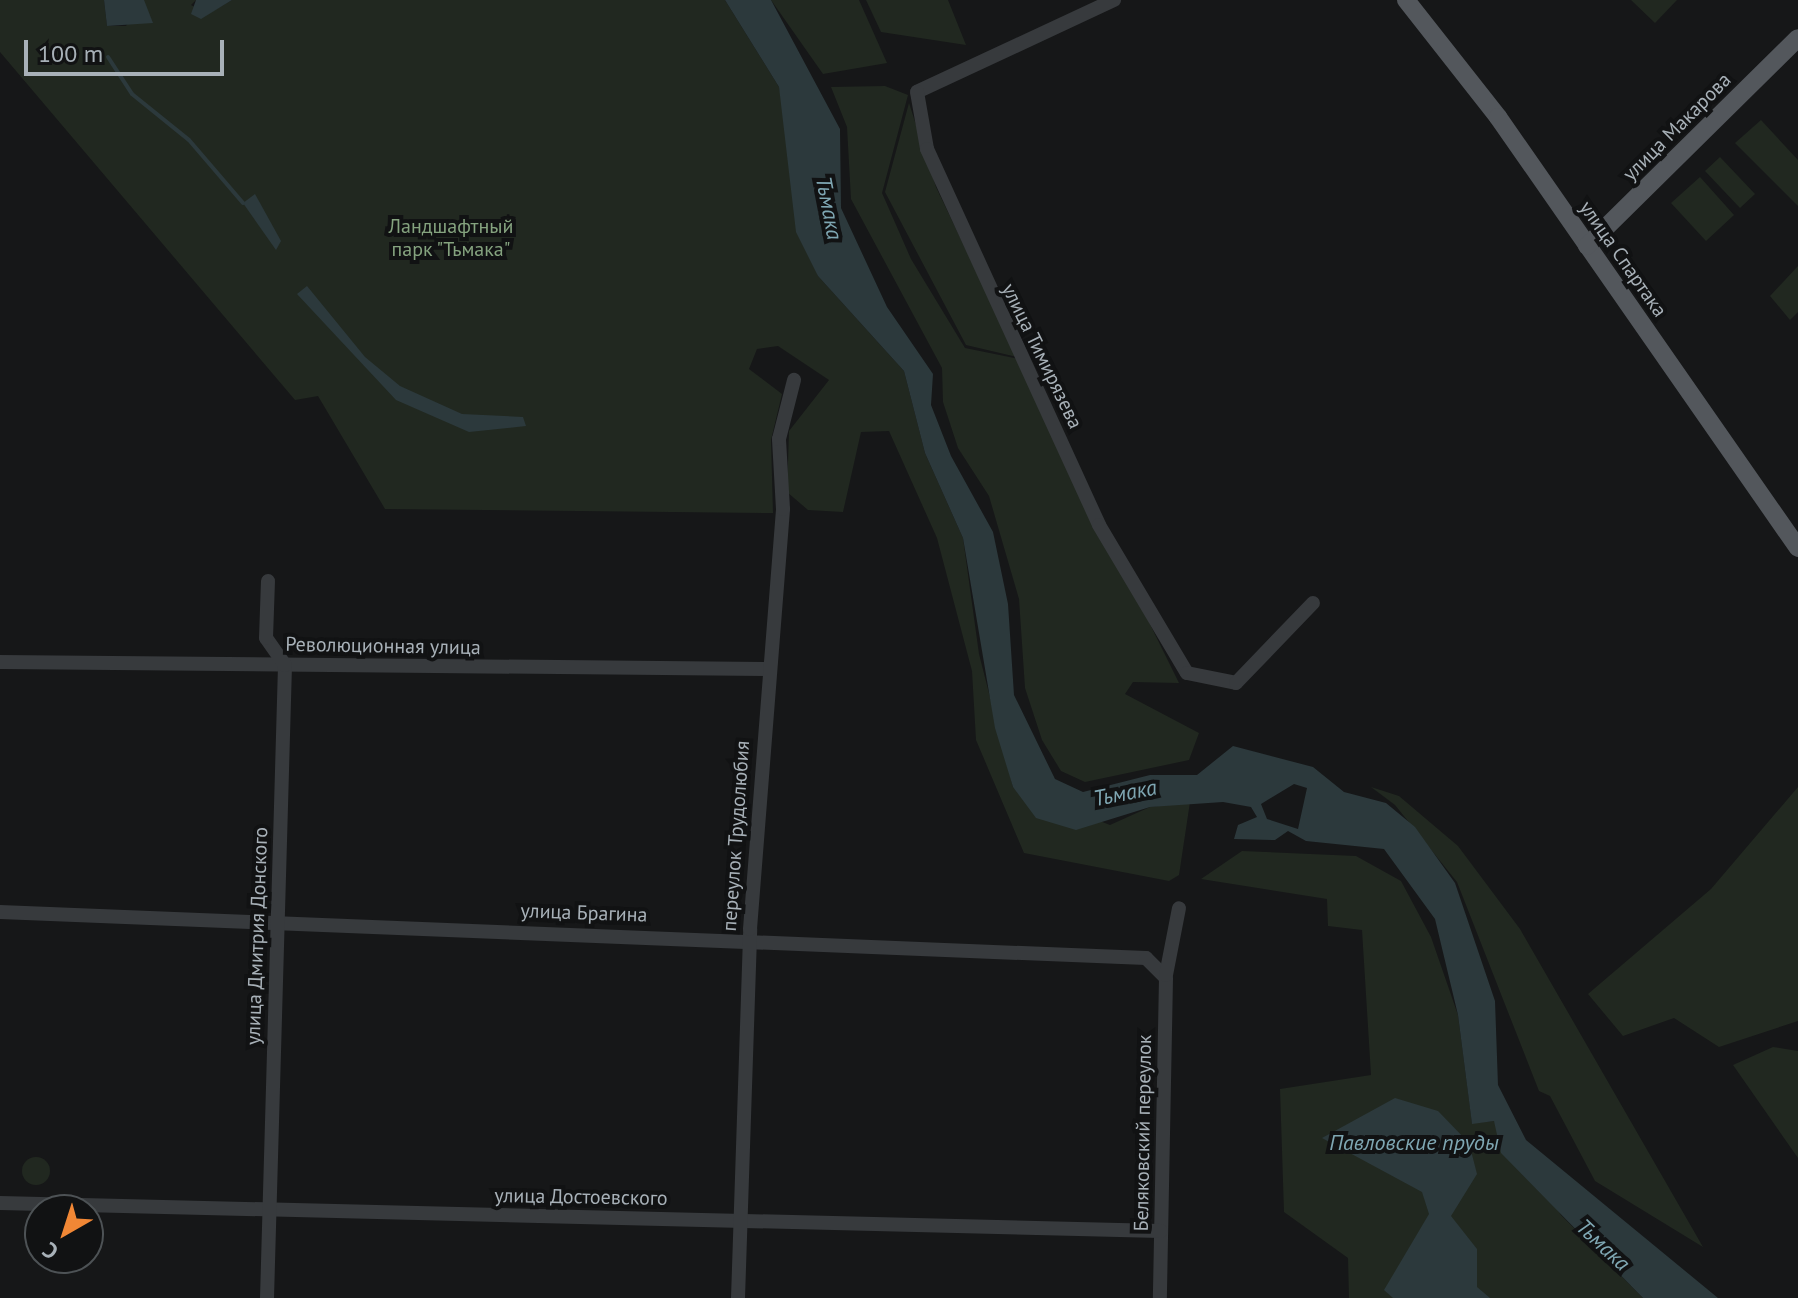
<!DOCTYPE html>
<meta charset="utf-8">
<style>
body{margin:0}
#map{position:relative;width:1798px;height:1298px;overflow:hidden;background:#161718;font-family:"PT Sans",sans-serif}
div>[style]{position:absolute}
.green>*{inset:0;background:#212820}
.round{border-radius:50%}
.water>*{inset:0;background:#2c393c}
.stream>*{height:4px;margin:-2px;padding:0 2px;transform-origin:2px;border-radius:2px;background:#2c393c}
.minor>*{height:14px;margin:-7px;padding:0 7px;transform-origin:7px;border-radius:7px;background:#373a3d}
.major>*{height:18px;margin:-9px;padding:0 9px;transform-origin:9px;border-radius:9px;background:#53575c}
span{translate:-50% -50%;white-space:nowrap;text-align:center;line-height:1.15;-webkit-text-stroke:8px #111213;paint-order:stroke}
.street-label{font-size:20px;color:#a8b1b8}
.park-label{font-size:20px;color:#85a37f}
.water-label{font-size:22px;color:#7fa7b3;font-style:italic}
.north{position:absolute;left:24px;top:1194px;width:80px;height:80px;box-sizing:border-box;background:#111213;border:2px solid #4d5255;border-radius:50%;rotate:219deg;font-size:22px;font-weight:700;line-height:32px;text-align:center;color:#a8b1b8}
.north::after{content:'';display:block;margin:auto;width:28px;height:36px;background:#f18735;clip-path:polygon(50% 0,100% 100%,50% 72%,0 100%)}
.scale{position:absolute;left:24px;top:40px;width:200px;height:36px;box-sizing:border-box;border:4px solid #a8b1b8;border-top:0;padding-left:10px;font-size:24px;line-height:28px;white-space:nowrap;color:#a8b1b8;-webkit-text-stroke:6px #111213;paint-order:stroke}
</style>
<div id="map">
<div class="green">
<i style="clip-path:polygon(0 0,104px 0,107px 26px,126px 26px,144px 0,196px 0,191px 5px,208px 14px,232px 0,725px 0,779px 87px,818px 276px,904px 371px,925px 453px,963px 538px,979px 654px,1013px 787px,1110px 825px,1150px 807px,1190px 802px,1179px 875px,1169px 881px,1024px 853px,976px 740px,972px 671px,937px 538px,889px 431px,861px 432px,843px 512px,808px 510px,787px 492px,789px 431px,829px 380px,778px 346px,757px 349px,749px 369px,782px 394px,771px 440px,773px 513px,385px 509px,318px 396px,295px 400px,0 52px)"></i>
<i style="clip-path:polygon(771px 0,859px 0,887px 63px,823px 74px)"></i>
<i style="clip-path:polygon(866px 0,948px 0,966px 45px,881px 32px)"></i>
<i style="clip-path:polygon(1631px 0,1677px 0,1655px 23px)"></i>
<i style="clip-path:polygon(885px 86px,908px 95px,882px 193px,911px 259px,965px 348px,1019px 359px,1179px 683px,1133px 682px,1125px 694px,1199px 733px,1189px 760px,1085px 782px,1061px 771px,1042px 740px,1025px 688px,1019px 599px,989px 496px,958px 448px,943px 402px,942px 368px,851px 199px,847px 127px,831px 87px)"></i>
<i style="clip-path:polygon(909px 103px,936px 187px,1017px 357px,966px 345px,885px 192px)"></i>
<i style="clip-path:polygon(1761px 120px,1798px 160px,1798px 206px,1735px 143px)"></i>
<i style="clip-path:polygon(1720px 157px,1755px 194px,1740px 208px,1705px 171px)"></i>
<i style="clip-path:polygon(1700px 177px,1734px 215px,1706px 241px,1671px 203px)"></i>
<i style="clip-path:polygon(1798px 266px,1798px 312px,1790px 320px,1770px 296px)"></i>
<i style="clip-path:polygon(1371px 787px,1399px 796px,1458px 846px,1520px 929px,1703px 1247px,1595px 1181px,1550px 1096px,1539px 1091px,1457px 882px,1395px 805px)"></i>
<i style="clip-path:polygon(1798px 787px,1798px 1021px,1719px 1047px,1674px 1018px,1623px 1036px,1588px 994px,1711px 889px)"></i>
<i style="clip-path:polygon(1242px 851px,1356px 856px,1401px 881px,1431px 937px,1458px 1015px,1472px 1123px,1494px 1121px,1561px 1215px,1643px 1298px,1349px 1298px,1348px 1258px,1284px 1212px,1280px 1089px,1371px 1075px,1362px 930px,1328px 926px,1327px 899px,1201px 879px)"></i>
<i style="clip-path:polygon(1773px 1047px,1798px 1051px,1798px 1158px,1733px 1065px)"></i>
<i class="round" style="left:22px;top:1157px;width:28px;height:28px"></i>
</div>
<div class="water">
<i style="clip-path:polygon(104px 0,144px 0,153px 23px,107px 26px)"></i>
<i style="clip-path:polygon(196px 0,232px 0,201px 19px,191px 14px)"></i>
<i style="clip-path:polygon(evenodd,725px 0,771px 0,840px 129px,841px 208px,887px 307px,933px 374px,931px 405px,951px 456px,993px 532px,1008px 604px,1014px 695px,1055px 779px,1083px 792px,1150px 775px,1197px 775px,1233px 746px,1313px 767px,1344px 792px,1386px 803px,1415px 827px,1455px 883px,1495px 1001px,1498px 1085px,1526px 1140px,1718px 1298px,1643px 1298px,1501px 1153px,1494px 1121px,1472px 1124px,1458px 1015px,1435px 919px,1384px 849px,1306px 841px,1288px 831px,1275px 840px,1234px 839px,1238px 825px,1257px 817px,1251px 807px,1223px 802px,1150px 807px,1076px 830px,1036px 818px,1013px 787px,995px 728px,963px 538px,925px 453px,904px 371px,818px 276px,796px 232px,779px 87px,725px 0,1294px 784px,1307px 788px,1298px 829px,1267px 819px,1261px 804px,1294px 784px)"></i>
<i style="clip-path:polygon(255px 194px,281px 241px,276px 250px,243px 203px)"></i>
<i style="clip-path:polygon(307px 286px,365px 357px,400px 386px,462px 414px,523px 417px,526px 426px,469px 432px,396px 400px,297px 294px)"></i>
<i style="clip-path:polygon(1395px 1098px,1438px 1111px,1469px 1143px,1477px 1174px,1451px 1216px,1477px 1249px,1477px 1287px,1490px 1298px,1393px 1298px,1384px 1290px,1429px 1214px,1422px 1192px,1322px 1138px)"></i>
</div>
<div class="stream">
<i style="left:108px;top:57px;width:44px;rotate:57deg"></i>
<i style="left:132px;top:94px;width:73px;rotate:38.9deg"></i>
<i style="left:189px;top:140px;width:83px;rotate:49.4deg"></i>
</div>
<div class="minor">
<i style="left:1114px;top:0;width:217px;rotate:155deg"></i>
<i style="left:917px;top:92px;width:58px;rotate:80deg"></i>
<i style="left:927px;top:149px;width:413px;rotate:65.4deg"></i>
<i style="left:1099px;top:525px;width:172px;rotate:59.3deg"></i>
<i style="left:1187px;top:673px;width:50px;rotate:11.5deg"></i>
<i style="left:1236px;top:683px;width:111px;rotate:-46.1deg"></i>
<i style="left:0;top:662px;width:767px;rotate:0.52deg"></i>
<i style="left:0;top:912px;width:1147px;rotate:2.3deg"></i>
<i style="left:1146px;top:958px;width:28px;rotate:45deg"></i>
<i style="left:1166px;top:978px;width:320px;rotate:91.1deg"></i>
<i style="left:1166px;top:975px;width:68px;rotate:-79deg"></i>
<i style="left:0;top:1203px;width:1161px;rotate:1.38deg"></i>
<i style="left:267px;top:1298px;width:633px;rotate:-88.37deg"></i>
<i style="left:285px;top:665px;width:33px;rotate:-125deg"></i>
<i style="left:266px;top:638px;width:57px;rotate:-88deg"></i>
<i style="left:738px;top:1298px;width:369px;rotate:-88.1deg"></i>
<i style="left:750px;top:929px;width:421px;rotate:-85.5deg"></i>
<i style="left:783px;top:509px;width:70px;rotate:-93.3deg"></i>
<i style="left:779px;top:439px;width:61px;rotate:-75.7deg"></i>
</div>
<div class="major">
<i style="left:1406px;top:0;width:149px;rotate:51.8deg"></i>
<i style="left:1498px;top:117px;width:525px;rotate:55.16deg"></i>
<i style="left:1587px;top:246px;width:296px;rotate:-44.6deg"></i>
</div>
<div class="street-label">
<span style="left:1677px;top:127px;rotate:-45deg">улица Макарова</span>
<span style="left:1623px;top:259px;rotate:55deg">улица Спартака</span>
<span style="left:1042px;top:356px;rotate:64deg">улица Тимирязева</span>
<span style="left:383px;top:646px;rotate:1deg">Революционная улица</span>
<span style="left:736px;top:836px;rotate:-86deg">переулок Трудолюбия</span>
<span style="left:584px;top:913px;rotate:2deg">улица Брагина</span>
<span style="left:257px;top:936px;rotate:-88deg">улица Дмитрия Донского</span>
<span style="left:1143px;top:1133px;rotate:-89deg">Беляковский переулок</span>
<span style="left:581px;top:1197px;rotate:1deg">улица Достоевского</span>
</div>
<div class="park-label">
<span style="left:451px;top:238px">Ландшафтный<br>парк "Тьмака"</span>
</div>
<div class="water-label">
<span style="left:829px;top:208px;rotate:79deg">Тьмака</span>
<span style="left:1125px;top:793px;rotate:-11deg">Тьмака</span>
<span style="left:1414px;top:1143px">Павловские пруды</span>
<span style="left:1603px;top:1245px;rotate:43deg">Тьмака</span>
</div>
<div class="north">С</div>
<div class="scale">100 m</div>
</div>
